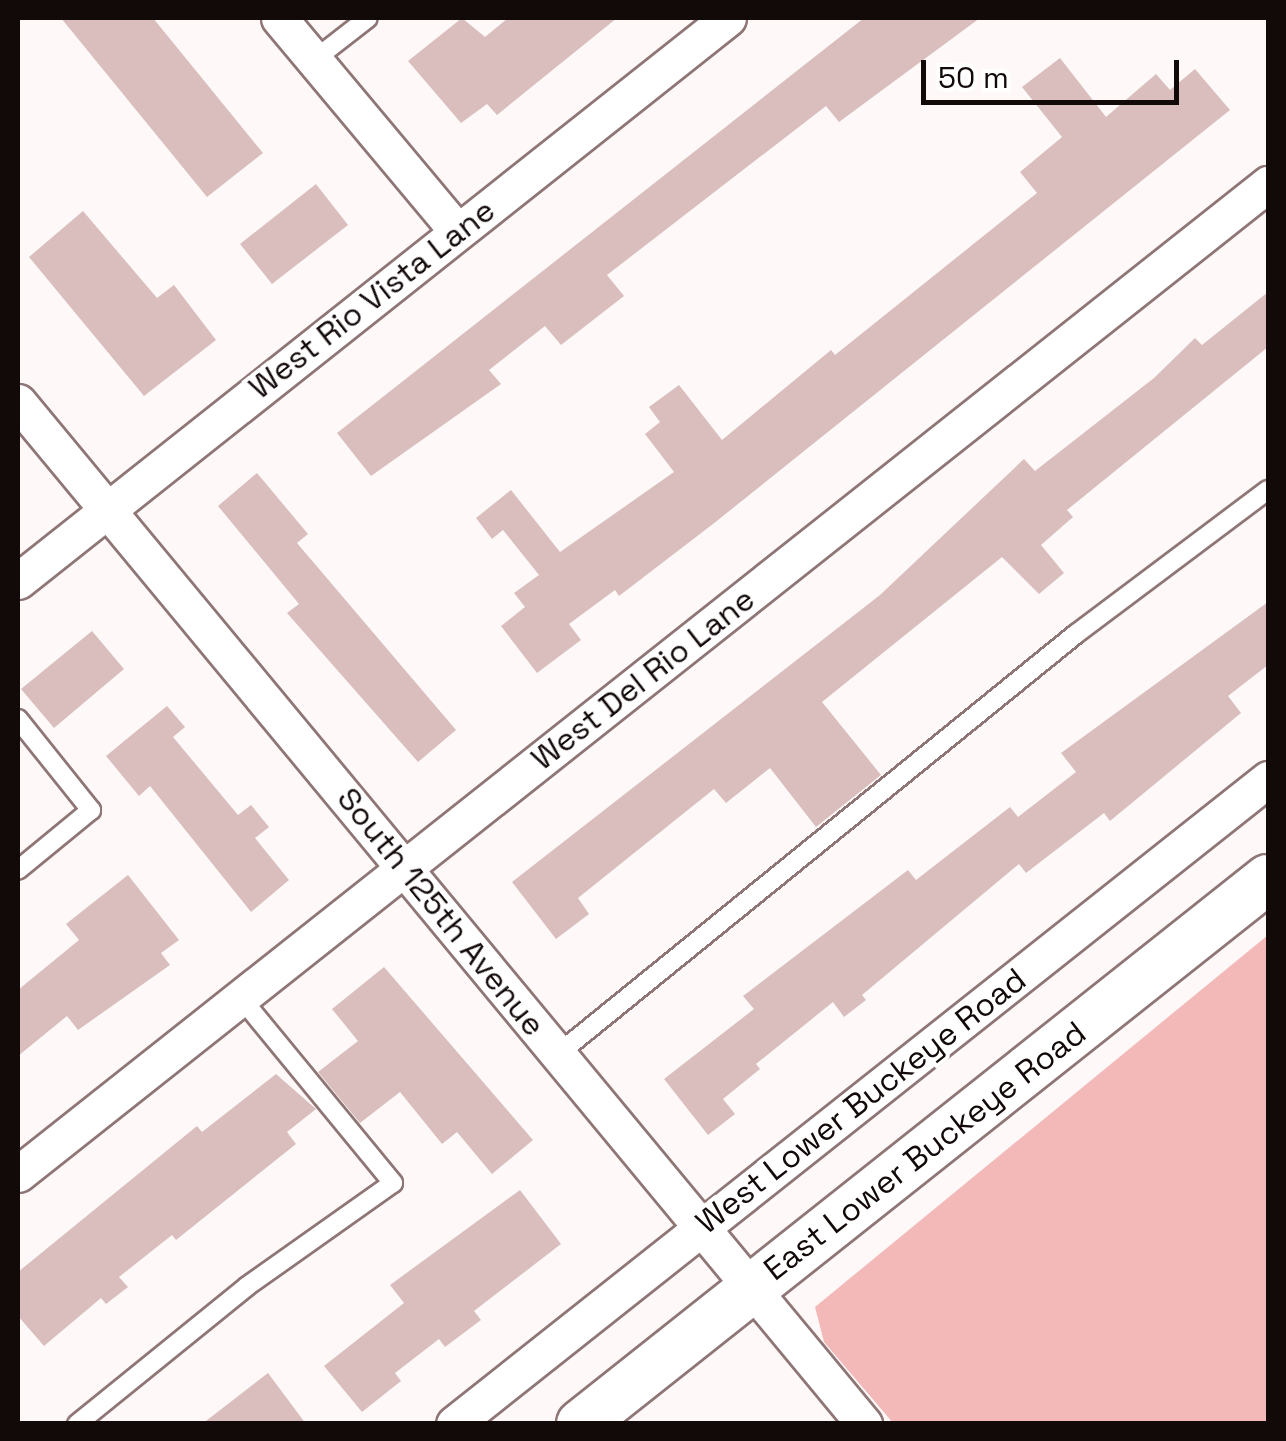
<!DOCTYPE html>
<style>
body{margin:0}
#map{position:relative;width:1286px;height:1441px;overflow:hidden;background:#fef9f8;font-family:"Space Grotesk",sans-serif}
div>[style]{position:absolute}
.green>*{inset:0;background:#f3b9b9}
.building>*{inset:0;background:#d9bebd}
.roads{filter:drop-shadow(2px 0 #8f7676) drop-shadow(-2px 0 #8f7676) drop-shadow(0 2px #8f7676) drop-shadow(0 -2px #8f7676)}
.lane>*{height:18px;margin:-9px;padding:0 9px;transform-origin:9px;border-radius:9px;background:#fff}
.street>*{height:35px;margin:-17.5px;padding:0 17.5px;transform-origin:17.5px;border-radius:17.5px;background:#fff}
.secondary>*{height:48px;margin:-24px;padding:0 24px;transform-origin:24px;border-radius:24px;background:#fff}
span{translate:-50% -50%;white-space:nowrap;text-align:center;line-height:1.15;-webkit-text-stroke:8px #fff;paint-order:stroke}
.street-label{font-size:32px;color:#120909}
.frame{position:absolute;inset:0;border:20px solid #120909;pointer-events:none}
.scale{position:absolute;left:921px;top:60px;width:258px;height:45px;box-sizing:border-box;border:5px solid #120909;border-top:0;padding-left:12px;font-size:30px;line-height:35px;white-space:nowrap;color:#120909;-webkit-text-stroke:8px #fff;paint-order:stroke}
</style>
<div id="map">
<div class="green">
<i style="clip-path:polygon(1268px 935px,1268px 1423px,893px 1423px,824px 1342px,815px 1307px)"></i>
</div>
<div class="building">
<i style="clip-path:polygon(61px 18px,153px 18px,263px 153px,207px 197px)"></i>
<i style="clip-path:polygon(462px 18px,485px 37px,508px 18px,617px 18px,497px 115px,487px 104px,461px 123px,408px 61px)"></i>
<i style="clip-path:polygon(864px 18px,980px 18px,839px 122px,826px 106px,607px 275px,624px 296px,561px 345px,545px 326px,489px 370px,501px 384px,371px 476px,337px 433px)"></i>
<i style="clip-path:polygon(1060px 58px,1106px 117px,1156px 74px,1170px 90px,1195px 69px,1230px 110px,713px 524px,619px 596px,615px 590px,569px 624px,581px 640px,537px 673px,501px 626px,525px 607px,514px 593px,539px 575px,503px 530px,492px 539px,476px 518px,511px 490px,560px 552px,674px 472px,645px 434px,660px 422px,649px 407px,679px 385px,722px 440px,831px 350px,835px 355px,1037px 193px,1020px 172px,1062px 137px,1022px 87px)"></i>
<i style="clip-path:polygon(316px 184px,348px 225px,272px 284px,240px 244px)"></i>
<i style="clip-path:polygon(83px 211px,157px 298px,174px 285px,216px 340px,144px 396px,29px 257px)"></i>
<i style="clip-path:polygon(1268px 292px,1268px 347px,1067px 510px,1073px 517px,1041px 545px,1064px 573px,1039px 594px,1002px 557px,822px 702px,881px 775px,816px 827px,770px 768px,726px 803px,714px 789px,578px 898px,589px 914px,556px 939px,512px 882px,880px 595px,1024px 459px,1035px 471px,1154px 378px,1195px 338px,1202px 345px)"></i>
<i style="clip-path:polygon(257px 473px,308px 534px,297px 543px,456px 730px,418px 762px,287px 613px,299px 604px,218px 506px)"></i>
<i style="clip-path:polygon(1268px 602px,1268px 665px,1228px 696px,1241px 713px,1110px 821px,1104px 813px,1026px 873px,1019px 864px,862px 995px,866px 1000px,844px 1017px,833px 1002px,756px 1064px,760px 1069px,723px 1099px,735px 1114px,708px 1135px,664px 1079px,754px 1009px,743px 996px,908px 870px,916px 880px,1010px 807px,1018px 817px,1076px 772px,1061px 753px)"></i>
<i style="clip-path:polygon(92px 631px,124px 669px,54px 728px,21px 689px)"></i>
<i style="clip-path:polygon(167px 706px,185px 727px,173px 737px,238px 815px,251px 805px,269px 827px,255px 838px,289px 880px,251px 912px,150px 786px,139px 796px,106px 756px)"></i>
<i style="clip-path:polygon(128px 875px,179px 940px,161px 953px,170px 965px,78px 1030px,67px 1016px,18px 1056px,18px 990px,79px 940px,66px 924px)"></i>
<i style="clip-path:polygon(384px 967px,533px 1140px,492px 1174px,457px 1132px,442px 1144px,400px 1092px,360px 1123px,318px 1072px,358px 1041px,332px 1009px)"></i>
<i style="clip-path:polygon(276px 1074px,316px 1109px,287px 1132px,296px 1144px,176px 1240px,172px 1235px,119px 1277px,128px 1287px,106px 1304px,101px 1298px,44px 1346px,18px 1316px,18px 1272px,197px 1126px,202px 1132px)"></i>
<i style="clip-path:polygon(520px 1190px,561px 1244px,474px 1311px,481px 1320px,445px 1347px,439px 1339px,395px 1373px,401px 1381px,362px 1412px,324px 1366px,404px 1303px,390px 1285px)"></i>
<i style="clip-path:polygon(268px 1373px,306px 1424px,202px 1424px)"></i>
</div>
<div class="roads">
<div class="lane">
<i style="left:314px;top:60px;width:68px;rotate:-37.9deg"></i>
<i style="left:18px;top:719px;width:117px;rotate:51.3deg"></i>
<i style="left:91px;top:810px;width:94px;rotate:140.6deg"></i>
<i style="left:558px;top:1054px;width:667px;rotate:-39.04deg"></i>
<i style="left:1076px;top:634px;width:240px;rotate:-36.9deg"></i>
<i style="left:77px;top:1424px;width:218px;rotate:-39deg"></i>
<i style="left:246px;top:1287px;width:180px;rotate:-35.3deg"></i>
<i style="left:393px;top:1183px;width:239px;rotate:-129.4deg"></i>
</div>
<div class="street">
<i style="left:279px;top:18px;width:278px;rotate:50.1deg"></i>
<i style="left:18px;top:402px;width:1327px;rotate:50.38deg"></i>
<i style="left:18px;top:581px;width:906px;rotate:-38.41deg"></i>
<i style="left:18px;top:1174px;width:1595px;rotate:-38.38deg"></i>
<i style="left:454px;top:1424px;width:1039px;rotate:-38.39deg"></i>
</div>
<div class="secondary">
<i style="left:581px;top:1424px;width:877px;rotate:-38.43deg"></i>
</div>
</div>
<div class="street-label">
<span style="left:372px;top:299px;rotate:-38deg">West Rio Vista Lane</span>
<span style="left:643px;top:679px;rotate:-38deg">West Del Rio Lane</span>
<span style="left:441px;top:912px;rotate:51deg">South 125th Avenue</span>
<span style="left:861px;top:1101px;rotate:-38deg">West Lower Buckeye Road</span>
<span style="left:925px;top:1151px;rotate:-38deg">East Lower Buckeye Road</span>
</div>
<div class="frame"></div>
<div class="scale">50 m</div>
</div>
